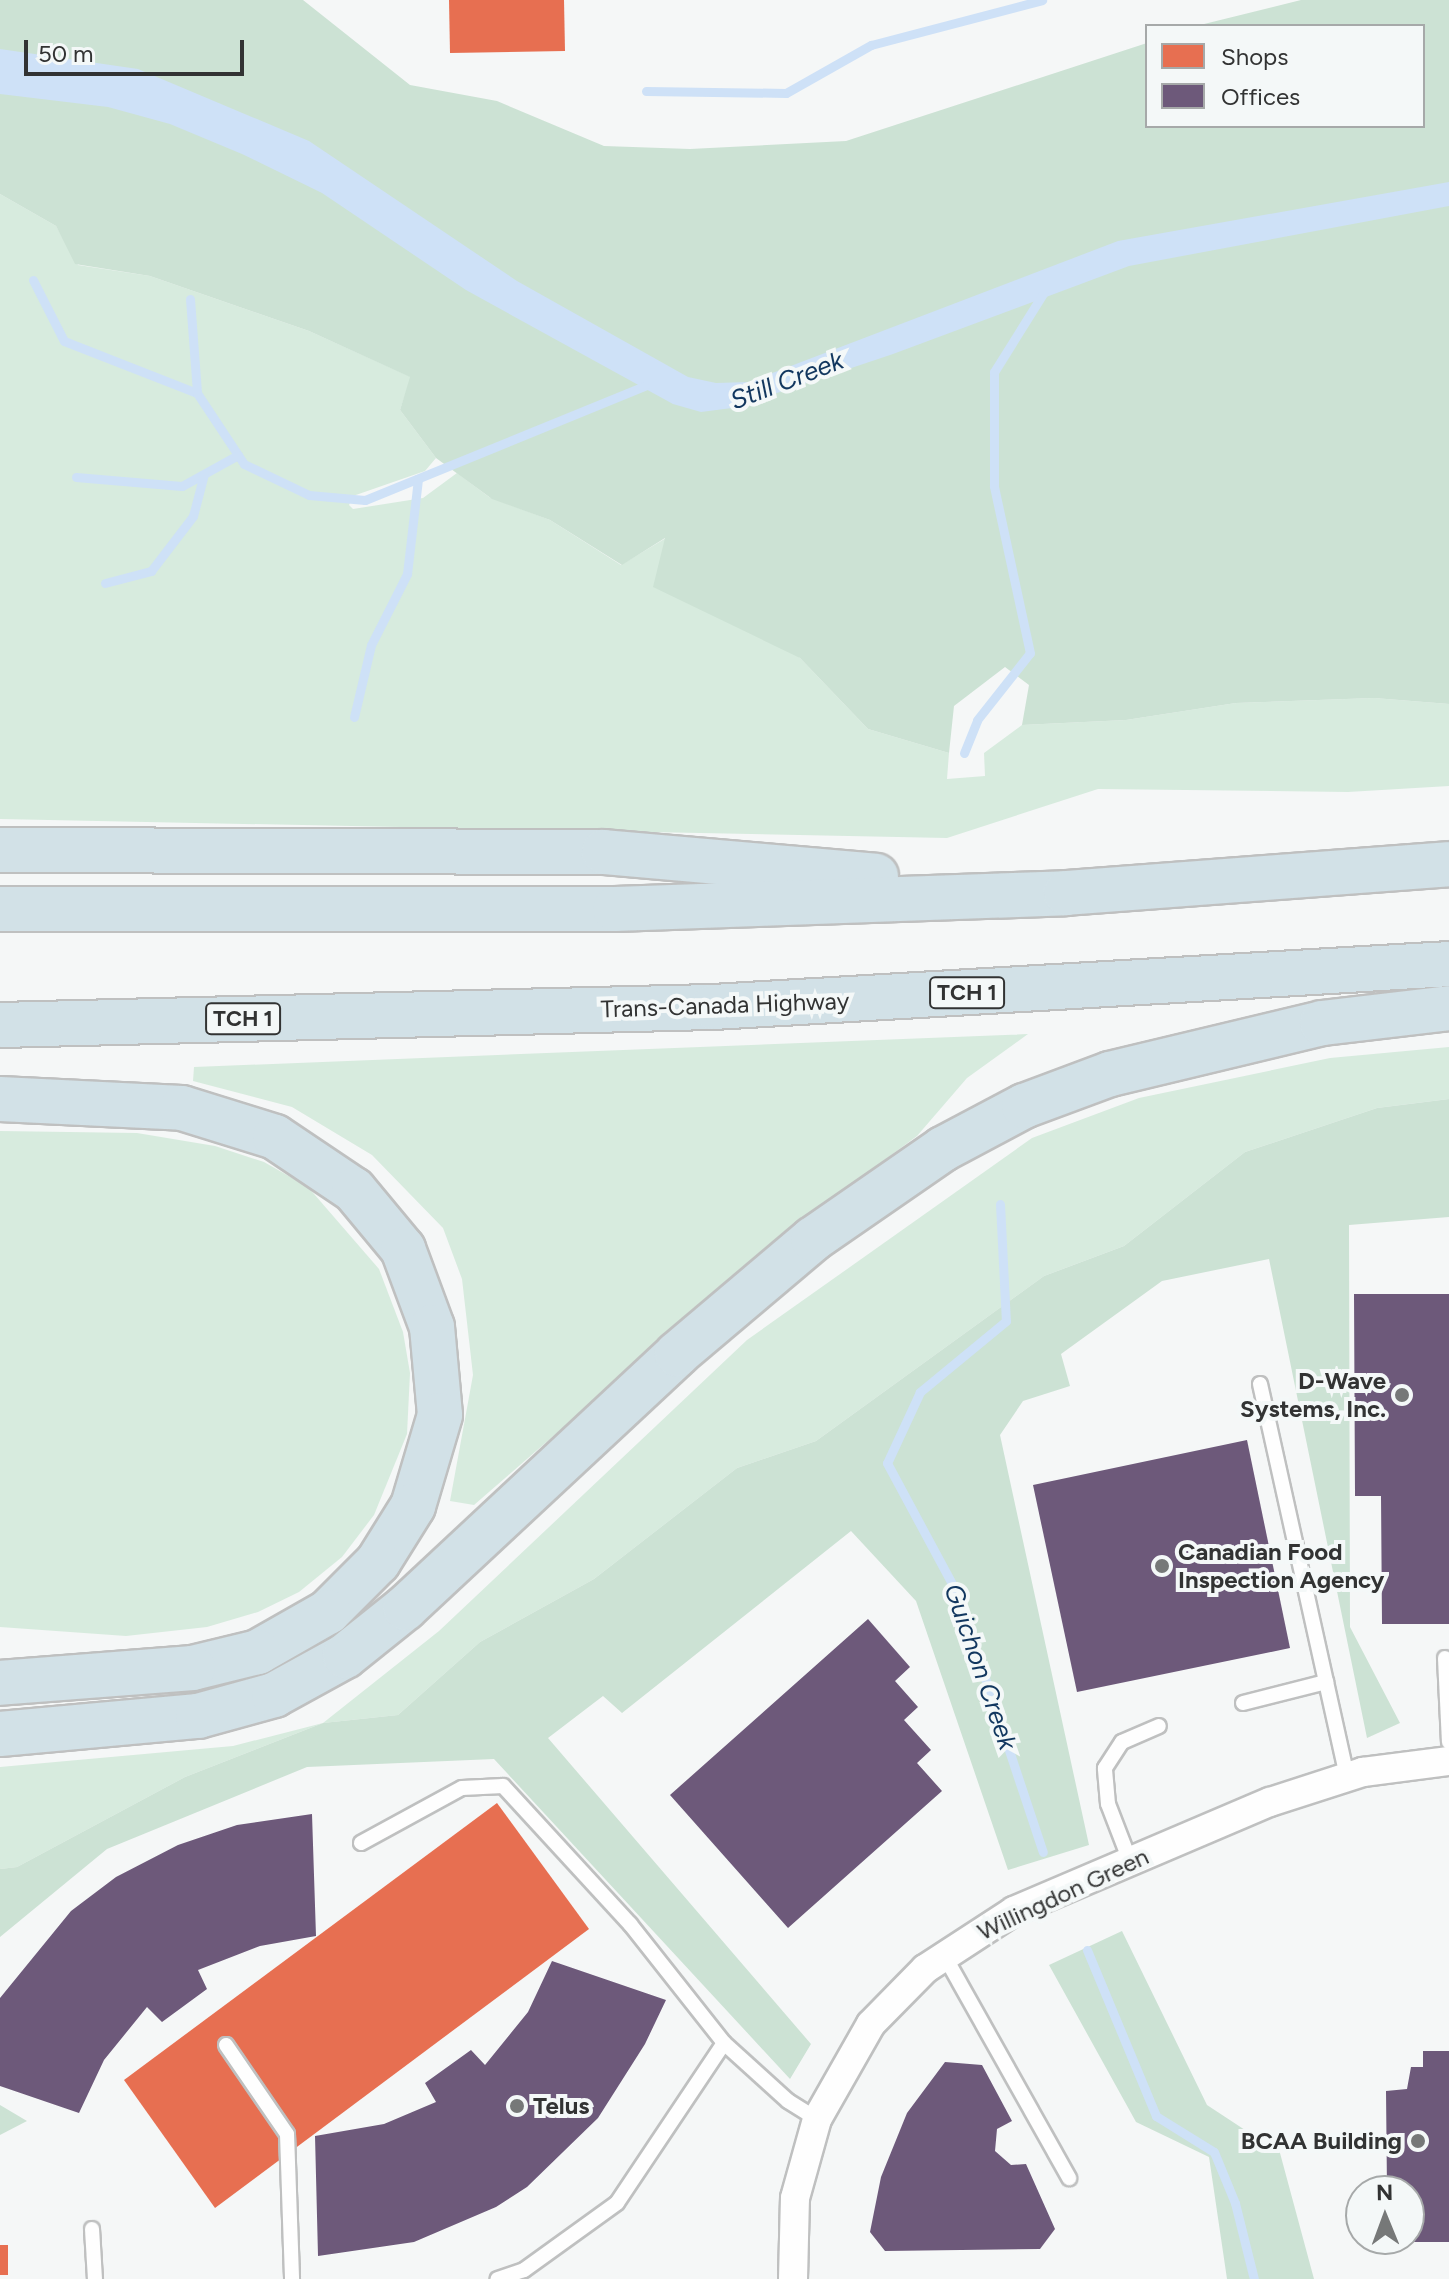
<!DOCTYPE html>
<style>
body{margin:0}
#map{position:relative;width:1449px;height:2279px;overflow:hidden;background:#f5f7f7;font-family:Figtree,sans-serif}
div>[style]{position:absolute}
.green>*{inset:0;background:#d7ebde}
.forest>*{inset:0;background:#cce2d4}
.water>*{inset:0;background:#cee1f7}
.shops>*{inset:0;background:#e76f51}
.offices>*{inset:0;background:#6d597a}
.stream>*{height:9px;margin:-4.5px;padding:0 4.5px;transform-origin:4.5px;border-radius:4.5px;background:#cee1f7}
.roads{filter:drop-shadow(2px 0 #bfc0c0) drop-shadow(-2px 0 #bfc0c0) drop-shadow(0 2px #bfc0c0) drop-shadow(0 -2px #bfc0c0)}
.lane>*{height:14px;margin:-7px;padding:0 7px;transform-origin:7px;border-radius:7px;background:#fefefe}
.street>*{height:28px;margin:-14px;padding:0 14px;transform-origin:14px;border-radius:14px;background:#fefefe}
.highway>*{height:44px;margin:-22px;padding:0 22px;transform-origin:22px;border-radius:22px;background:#d2e1e7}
.dots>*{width:22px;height:22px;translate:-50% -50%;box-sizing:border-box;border:4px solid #f4f8f8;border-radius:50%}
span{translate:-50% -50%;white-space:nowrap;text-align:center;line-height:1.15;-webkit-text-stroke:8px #f4f8f8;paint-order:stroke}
.shield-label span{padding:2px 6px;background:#f4f8f8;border:2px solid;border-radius:6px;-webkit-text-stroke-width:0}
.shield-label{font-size:22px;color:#323333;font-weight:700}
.street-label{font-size:24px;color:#323333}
.poi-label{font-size:24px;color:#323333;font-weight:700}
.right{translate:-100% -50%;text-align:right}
.left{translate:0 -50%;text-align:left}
.water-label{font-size:26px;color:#12375f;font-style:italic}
.legend{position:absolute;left:1145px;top:24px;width:280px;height:104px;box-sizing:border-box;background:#f4f8f8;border:2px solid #a6a9a9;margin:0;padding:10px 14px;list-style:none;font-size:24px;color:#323333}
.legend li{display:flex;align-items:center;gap:16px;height:40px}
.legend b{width:40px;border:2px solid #a6a9a9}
.north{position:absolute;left:1345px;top:2175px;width:80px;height:80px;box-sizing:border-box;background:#f4f8f8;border:2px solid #a6a9a9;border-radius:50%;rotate:359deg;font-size:22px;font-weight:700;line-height:32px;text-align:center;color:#323333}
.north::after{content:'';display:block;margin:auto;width:28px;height:36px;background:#767878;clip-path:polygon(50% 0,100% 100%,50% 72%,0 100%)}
.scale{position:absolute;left:24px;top:40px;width:220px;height:36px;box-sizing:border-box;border:4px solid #323333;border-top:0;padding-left:10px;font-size:24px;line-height:28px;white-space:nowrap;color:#323333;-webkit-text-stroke:6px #f4f8f8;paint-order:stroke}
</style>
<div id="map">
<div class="green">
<i style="clip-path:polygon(0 194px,56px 226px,78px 265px,150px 276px,309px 331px,411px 377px,400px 410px,436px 458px,425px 471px,353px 496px,349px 505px,353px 509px,423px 498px,457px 473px,489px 497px,550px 520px,621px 565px,666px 538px,800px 658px,868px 729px,949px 753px,947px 779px,985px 776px,984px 753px,1022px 725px,1126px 720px,1236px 703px,1374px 698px,1449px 704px,1449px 786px,1348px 792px,1098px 789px,947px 838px,0 819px)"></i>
<i style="clip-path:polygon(1028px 1034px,967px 1078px,917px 1136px,791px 1229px,474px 1505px,450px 1501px,473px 1375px,462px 1279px,443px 1228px,372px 1155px,292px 1107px,193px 1081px,194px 1067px)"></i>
<i style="clip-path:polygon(1449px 1047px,1449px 1099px,1377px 1108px,1245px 1152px,1124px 1246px,1044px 1276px,816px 1441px,737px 1468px,594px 1579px,480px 1642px,398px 1715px,323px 1723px,185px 1777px,17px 1867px,0 1869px,0 1767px,233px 1746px,323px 1723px,439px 1631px,747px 1340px,1032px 1138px,1139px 1098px,1330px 1058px)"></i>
<i style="clip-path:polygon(0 1131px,137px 1133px,215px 1146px,264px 1162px,308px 1187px,379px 1269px,403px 1332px,410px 1373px,407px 1434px,374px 1515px,342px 1557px,299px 1592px,258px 1612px,207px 1627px,126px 1636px,0 1627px)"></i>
</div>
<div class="forest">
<i style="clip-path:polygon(0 0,303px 0,410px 85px,497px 101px,604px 146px,690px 149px,846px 141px,1147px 43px,1147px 126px,1423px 126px,1423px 26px,1196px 26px,1301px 0,1449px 0,1449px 704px,1374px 698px,1236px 703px,1126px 720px,1022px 725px,1029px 685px,1005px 667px,954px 706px,949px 753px,868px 729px,800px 658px,653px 587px,665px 538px,622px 565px,550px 520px,492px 499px,436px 458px,400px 410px,410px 377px,309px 331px,150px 276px,75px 264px,56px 226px,0 194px)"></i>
<i style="clip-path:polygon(1449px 1099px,1449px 1217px,1349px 1225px,1350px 1627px,1400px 1723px,1367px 1738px,1269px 1259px,1162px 1281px,1061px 1354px,1070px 1386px,1023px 1401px,1000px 1435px,1089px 1845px,1008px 1870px,916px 1601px,851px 1531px,622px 1713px,603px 1696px,548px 1738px,811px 2044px,790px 2079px,494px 1759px,307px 1767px,107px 1849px,0 1937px,0 1869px,17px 1867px,185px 1777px,323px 1723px,398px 1715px,480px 1642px,594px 1579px,737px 1468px,816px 1441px,1044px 1276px,1124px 1246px,1245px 1152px,1377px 1108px)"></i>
<i style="clip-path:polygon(1122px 1931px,1207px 2105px,1280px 2153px,1314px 2279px,1227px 2279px,1209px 2157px,1136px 2122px,1049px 1965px)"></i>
<i style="clip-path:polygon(0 2105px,27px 2121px,0 2135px)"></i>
</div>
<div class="water">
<i style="clip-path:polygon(0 49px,138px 69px,309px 141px,517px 281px,688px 377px,716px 383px,749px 382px,1118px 241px,1449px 182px,1449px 206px,1129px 266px,893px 354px,732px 408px,701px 412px,673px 404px,466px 290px,322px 193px,242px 154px,170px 124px,108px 107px,0 94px)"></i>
</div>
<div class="shops">
<i style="clip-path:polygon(449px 0,564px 0,565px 51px,450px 53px)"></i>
<i style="clip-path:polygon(497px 1803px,589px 1929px,215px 2208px,124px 2080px)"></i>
<i style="clip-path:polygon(0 2245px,8px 2245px,8px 2275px,0 2275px)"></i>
</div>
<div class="offices">
<i style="clip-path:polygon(1354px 1294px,1449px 1294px,1449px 1624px,1382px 1624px,1381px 1496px,1355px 1496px)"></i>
<i style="clip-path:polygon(1247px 1440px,1290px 1648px,1077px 1692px,1033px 1485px)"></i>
<i style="clip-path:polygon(868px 1619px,910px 1667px,895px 1681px,918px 1707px,904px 1720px,931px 1750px,917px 1763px,942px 1791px,788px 1928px,670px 1795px)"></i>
<i style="clip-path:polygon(312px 1814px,316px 1936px,260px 1946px,198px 1970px,207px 1989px,162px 2022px,147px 2007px,104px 2060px,79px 2113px,0 2086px,0 1998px,71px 1911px,116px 1877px,178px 1845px,237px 1825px)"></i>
<i style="clip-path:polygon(552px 1961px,666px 2000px,645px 2044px,598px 2118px,527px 2187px,496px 2207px,414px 2242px,318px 2256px,315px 2136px,384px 2124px,436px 2102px,425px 2083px,471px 2050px,485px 2065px,528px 2012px)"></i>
<i style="clip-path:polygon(1423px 2051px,1449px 2051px,1449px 2242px,1387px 2242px,1409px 2239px,1409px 2191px,1387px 2191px,1386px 2091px,1407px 2089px,1411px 2067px,1423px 2067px)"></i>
<i style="clip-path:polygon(945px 2062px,982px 2065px,1012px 2121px,997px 2129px,995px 2151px,1011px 2165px,1026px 2164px,1055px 2229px,1040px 2249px,885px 2251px,870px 2232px,881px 2177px,907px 2113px)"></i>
</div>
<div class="stream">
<i style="left:646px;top:91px;width:140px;rotate:0.8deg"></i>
<i style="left:786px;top:93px;width:98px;rotate:-29.5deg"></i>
<i style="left:871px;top:45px;width:177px;rotate:-14.7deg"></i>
<i style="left:33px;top:280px;width:68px;rotate:63.1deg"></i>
<i style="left:64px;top:341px;width:143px;rotate:21.4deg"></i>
<i style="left:197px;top:393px;width:85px;rotate:56.5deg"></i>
<i style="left:244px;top:464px;width:72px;rotate:25.5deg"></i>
<i style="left:309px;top:495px;width:56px;rotate:5.1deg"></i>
<i style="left:365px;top:500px;width:302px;rotate:-22.2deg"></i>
<i style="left:190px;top:299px;width:94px;rotate:85.7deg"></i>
<i style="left:76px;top:477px;width:106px;rotate:4.9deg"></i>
<i style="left:182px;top:486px;width:64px;rotate:-29deg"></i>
<i style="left:105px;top:583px;width:48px;rotate:-14.6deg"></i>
<i style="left:151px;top:571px;width:69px;rotate:-52.6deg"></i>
<i style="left:193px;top:516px;width:43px;rotate:-75.3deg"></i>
<i style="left:354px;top:717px;width:74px;rotate:-76.7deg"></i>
<i style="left:371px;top:645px;width:80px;rotate:-63.1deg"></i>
<i style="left:407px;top:574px;width:96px;rotate:-83.4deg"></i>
<i style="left:964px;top:753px;width:35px;rotate:-68deg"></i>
<i style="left:977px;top:720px;width:85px;rotate:-51.7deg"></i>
<i style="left:1030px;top:653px;width:171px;rotate:-102.2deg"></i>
<i style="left:994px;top:486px;width:114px;rotate:-90deg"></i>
<i style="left:994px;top:372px;width:94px;rotate:-58deg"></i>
<i style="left:1000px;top:1204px;width:117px;rotate:87.1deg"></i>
<i style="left:1006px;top:1321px;width:112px;rotate:140.5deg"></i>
<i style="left:920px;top:1392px;width:78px;rotate:114.9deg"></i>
<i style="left:887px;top:1463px;width:145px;rotate:61.7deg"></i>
<i style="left:956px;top:1591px;width:275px;rotate:71.6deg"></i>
<i style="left:1087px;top:1950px;width:180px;rotate:67.4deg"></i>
<i style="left:1156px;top:2116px;width:68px;rotate:31.8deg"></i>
<i style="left:1214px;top:2152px;width:55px;rotate:67.6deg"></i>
<i style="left:1235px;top:2203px;width:78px;rotate:76deg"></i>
</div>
<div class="roads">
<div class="lane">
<i style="left:1260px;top:1384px;width:402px;rotate:77.5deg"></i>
<i style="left:1445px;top:1658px;width:84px;rotate:87.3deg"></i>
<i style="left:1243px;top:1703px;width:86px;rotate:-14.2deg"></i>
<i style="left:361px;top:1843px;width:115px;rotate:-28.6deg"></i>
<i style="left:462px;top:1788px;width:41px;rotate:-2.8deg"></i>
<i style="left:503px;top:1786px;width:188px;rotate:47.4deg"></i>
<i style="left:630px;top:1924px;width:152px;rotate:51.7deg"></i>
<i style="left:724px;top:2043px;width:192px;rotate:123.8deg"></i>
<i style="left:617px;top:2203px;width:115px;rotate:144.2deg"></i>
<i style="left:524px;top:2270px;width:28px;rotate:161deg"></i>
<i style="left:1130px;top:1861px;width:61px;rotate:-111.1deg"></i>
<i style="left:1108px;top:1804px;width:36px;rotate:-95deg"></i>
<i style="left:1105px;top:1768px;width:31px;rotate:-57deg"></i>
<i style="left:1122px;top:1742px;width:40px;rotate:-23.4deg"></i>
<i style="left:944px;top:1955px;width:256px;rotate:60.7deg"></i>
<i style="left:724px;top:2043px;width:86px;rotate:42.2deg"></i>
<i style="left:788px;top:2101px;width:34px;rotate:32deg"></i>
<i style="left:226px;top:2045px;width:108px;rotate:55.6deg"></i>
<i style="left:287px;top:2134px;width:145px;rotate:88deg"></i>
<i style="left:92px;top:2229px;width:50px;rotate:86.6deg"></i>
</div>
<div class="street">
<i style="left:793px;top:2279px;width:81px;rotate:-88.6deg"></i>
<i style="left:795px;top:2198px;width:82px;rotate:-74.4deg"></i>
<i style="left:817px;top:2119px;width:109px;rotate:-60.4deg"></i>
<i style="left:871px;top:2024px;width:77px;rotate:-45.5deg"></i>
<i style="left:925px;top:1969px;width:106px;rotate:-33.1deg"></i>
<i style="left:1014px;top:1911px;width:278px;rotate:-23.1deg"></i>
<i style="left:1270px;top:1802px;width:98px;rotate:-17.9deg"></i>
<i style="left:1363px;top:1772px;width:87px;rotate:-7.3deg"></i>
</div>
<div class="highway">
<i style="left:0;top:850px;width:604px;rotate:0.19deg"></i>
<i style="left:604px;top:852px;width:273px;rotate:5deg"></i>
<i style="left:0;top:909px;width:615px"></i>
<i style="left:615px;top:909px;width:451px;rotate:-2deg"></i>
<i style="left:1066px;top:893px;width:384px;rotate:-4.3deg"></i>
<i style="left:0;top:1025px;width:713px;rotate:-1.45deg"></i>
<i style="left:713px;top:1007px;width:737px;rotate:-3.34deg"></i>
<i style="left:0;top:1099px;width:182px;rotate:2.8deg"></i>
<i style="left:182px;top:1108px;width:97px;rotate:17.3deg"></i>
<i style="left:275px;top:1137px;width:95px;rotate:33.9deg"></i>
<i style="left:354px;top:1190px;width:77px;rotate:50.3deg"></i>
<i style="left:403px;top:1249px;width:83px;rotate:69.6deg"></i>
<i style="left:432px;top:1327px;width:88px;rotate:84.8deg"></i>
<i style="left:440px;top:1415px;width:95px;rotate:106.5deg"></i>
<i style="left:413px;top:1506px;width:66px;rotate:122deg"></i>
<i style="left:378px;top:1562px;width:71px;rotate:135deg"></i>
<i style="left:328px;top:1612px;width:81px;rotate:150.3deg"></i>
<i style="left:258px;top:1652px;width:67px;rotate:166.2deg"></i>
<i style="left:193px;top:1668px;width:194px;rotate:175.6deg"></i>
<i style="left:0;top:1734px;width:199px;rotate:-5.2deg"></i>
<i style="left:198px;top:1716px;width:79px;rotate:-15.4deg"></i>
<i style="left:274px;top:1695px;width:81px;rotate:-28.8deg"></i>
<i style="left:345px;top:1656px;width:77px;rotate:-38.7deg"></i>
<i style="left:405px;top:1608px;width:372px;rotate:-43deg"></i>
<i style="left:677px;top:1354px;width:178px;rotate:-40.2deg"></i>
<i style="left:813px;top:1239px;width:158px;rotate:-34.7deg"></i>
<i style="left:943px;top:1149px;width:92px;rotate:-28deg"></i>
<i style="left:1024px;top:1106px;width:92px;rotate:-20.4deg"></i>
<i style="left:1110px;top:1074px;width:218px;rotate:-13.5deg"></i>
<i style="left:1322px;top:1023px;width:128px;rotate:-6.7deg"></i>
</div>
</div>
<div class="dots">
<i style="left:1402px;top:1395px;background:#767878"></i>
<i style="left:1162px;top:1566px;background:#767878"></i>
<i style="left:517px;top:2106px;background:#767878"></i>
<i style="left:1418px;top:2141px;background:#767878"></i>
</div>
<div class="shield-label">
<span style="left:967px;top:993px">TCH 1</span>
<span style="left:243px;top:1019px">TCH 1</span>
</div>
<div class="street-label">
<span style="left:725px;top:1005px;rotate:-2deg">Trans-Canada Highway</span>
<span style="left:1063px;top:1894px;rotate:-25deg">Willingdon Green</span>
</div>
<div class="poi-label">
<span class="right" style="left:1386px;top:1395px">D-Wave<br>Systems, Inc.</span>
<span class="left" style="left:1178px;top:1566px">Canadian Food<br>Inspection Agency</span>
<span class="left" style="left:533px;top:2106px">Telus</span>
<span class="right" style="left:1402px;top:2141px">BCAA Building</span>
</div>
<div class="water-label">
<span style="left:787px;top:381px;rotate:-21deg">Still Creek</span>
<span style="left:980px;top:1667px;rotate:71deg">Guichon Creek</span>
</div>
<ul class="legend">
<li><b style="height:22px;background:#e76f51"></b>Shops</li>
<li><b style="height:22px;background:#6d597a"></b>Offices</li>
</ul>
<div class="north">N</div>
<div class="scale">50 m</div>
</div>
